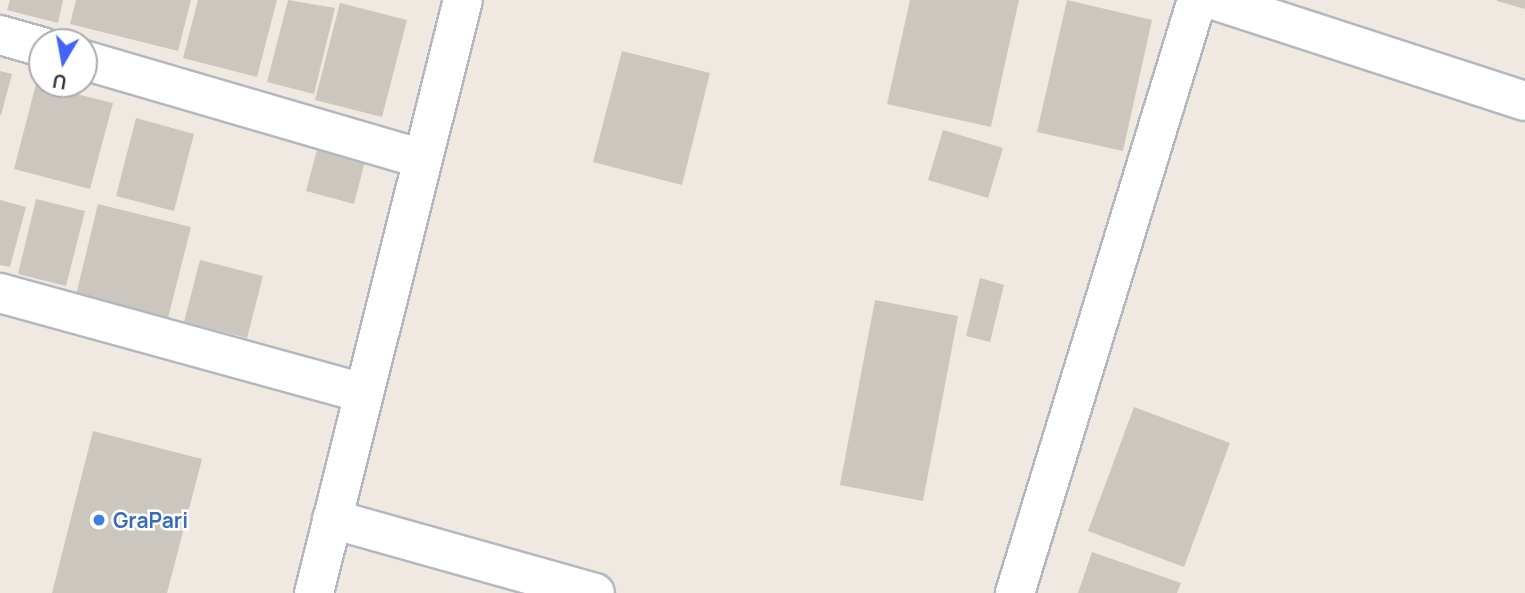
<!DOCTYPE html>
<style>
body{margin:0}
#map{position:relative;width:1525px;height:593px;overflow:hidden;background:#efe9e1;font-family:Manrope,sans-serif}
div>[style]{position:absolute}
.building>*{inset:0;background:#cbc7bf}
.roads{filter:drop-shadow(2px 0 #b4b7c1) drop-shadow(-2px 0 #b4b7c1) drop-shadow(0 2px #b4b7c1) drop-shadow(0 -2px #b4b7c1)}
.minor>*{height:38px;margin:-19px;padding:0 19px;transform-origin:19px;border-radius:19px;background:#fff}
.dots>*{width:19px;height:19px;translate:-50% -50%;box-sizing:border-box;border:4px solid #fff;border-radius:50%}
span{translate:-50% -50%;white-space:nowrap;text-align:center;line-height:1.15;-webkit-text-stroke:5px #fff;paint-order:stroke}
.shop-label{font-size:21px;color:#366cbe;font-weight:700}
.left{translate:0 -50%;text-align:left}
.north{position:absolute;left:28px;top:28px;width:70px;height:70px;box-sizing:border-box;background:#fff;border:2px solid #ababab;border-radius:50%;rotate:190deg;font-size:19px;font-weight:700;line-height:28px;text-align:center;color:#2e2e2e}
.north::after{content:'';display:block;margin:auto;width:24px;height:32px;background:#4264fb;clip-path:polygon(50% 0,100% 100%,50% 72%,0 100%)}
</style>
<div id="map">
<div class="building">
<i style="clip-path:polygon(10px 0,63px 0,58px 23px,7px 10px)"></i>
<i style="clip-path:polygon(76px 0,191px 0,178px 51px,70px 24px)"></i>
<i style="clip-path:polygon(198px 0,277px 0,257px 77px,183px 58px)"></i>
<i style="clip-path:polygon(288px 0,335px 8px,314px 94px,267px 82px)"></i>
<i style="clip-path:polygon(910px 0,1019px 0,991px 127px,887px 104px)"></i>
<i style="clip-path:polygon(1067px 0,1152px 20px,1123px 151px,1037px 132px)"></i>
<i style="clip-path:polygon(1497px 0,1525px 0,1525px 9px,1497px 1px)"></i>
<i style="clip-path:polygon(340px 3px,407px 20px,382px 117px,315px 100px)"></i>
<i style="clip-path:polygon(622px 51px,710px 73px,682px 185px,593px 162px)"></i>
<i style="clip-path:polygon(0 71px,12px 74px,1px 115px,0 115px)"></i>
<i style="clip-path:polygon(36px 84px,113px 103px,90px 189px,14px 169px)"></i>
<i style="clip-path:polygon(136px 118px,194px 134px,174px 211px,116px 196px)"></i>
<i style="clip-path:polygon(943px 130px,1003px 148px,988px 198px,928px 180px)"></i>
<i style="clip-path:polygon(319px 142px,367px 153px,354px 204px,306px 191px)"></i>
<i style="clip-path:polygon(36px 199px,85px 211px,66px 286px,18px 274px)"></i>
<i style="clip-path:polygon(0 200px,26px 207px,10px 267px,0 265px)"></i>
<i style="clip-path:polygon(98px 204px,191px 227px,168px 318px,76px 295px)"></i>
<i style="clip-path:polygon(200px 260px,263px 276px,247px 338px,184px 322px)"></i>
<i style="clip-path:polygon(980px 278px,1004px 285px,990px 342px,966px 336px)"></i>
<i style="clip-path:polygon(875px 300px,958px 316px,923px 501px,840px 485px)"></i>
<i style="clip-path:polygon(1134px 407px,1230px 443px,1184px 567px,1088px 531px)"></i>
<i style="clip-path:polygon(93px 431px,202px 459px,167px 593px,52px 593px)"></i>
<i style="clip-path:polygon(1092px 552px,1181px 583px,1177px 593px,1078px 593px)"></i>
</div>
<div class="roads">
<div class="minor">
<i style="left:1214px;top:0;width:327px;rotate:18deg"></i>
<i style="left:0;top:35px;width:44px;rotate:15.9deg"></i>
<i style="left:84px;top:60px;width:352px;rotate:16.3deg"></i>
<i style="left:0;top:293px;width:377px;rotate:15.4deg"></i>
<i style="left:332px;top:519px;width:273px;rotate:15.7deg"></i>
<i style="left:314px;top:593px;width:611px;rotate:-75.9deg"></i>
<i style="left:1015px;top:593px;width:620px;rotate:-72.94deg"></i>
</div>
</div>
<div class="dots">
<i style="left:99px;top:520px;background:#3f7fe0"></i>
</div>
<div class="shop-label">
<span class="left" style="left:113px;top:520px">GraPari</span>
</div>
<div class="north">U</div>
</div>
